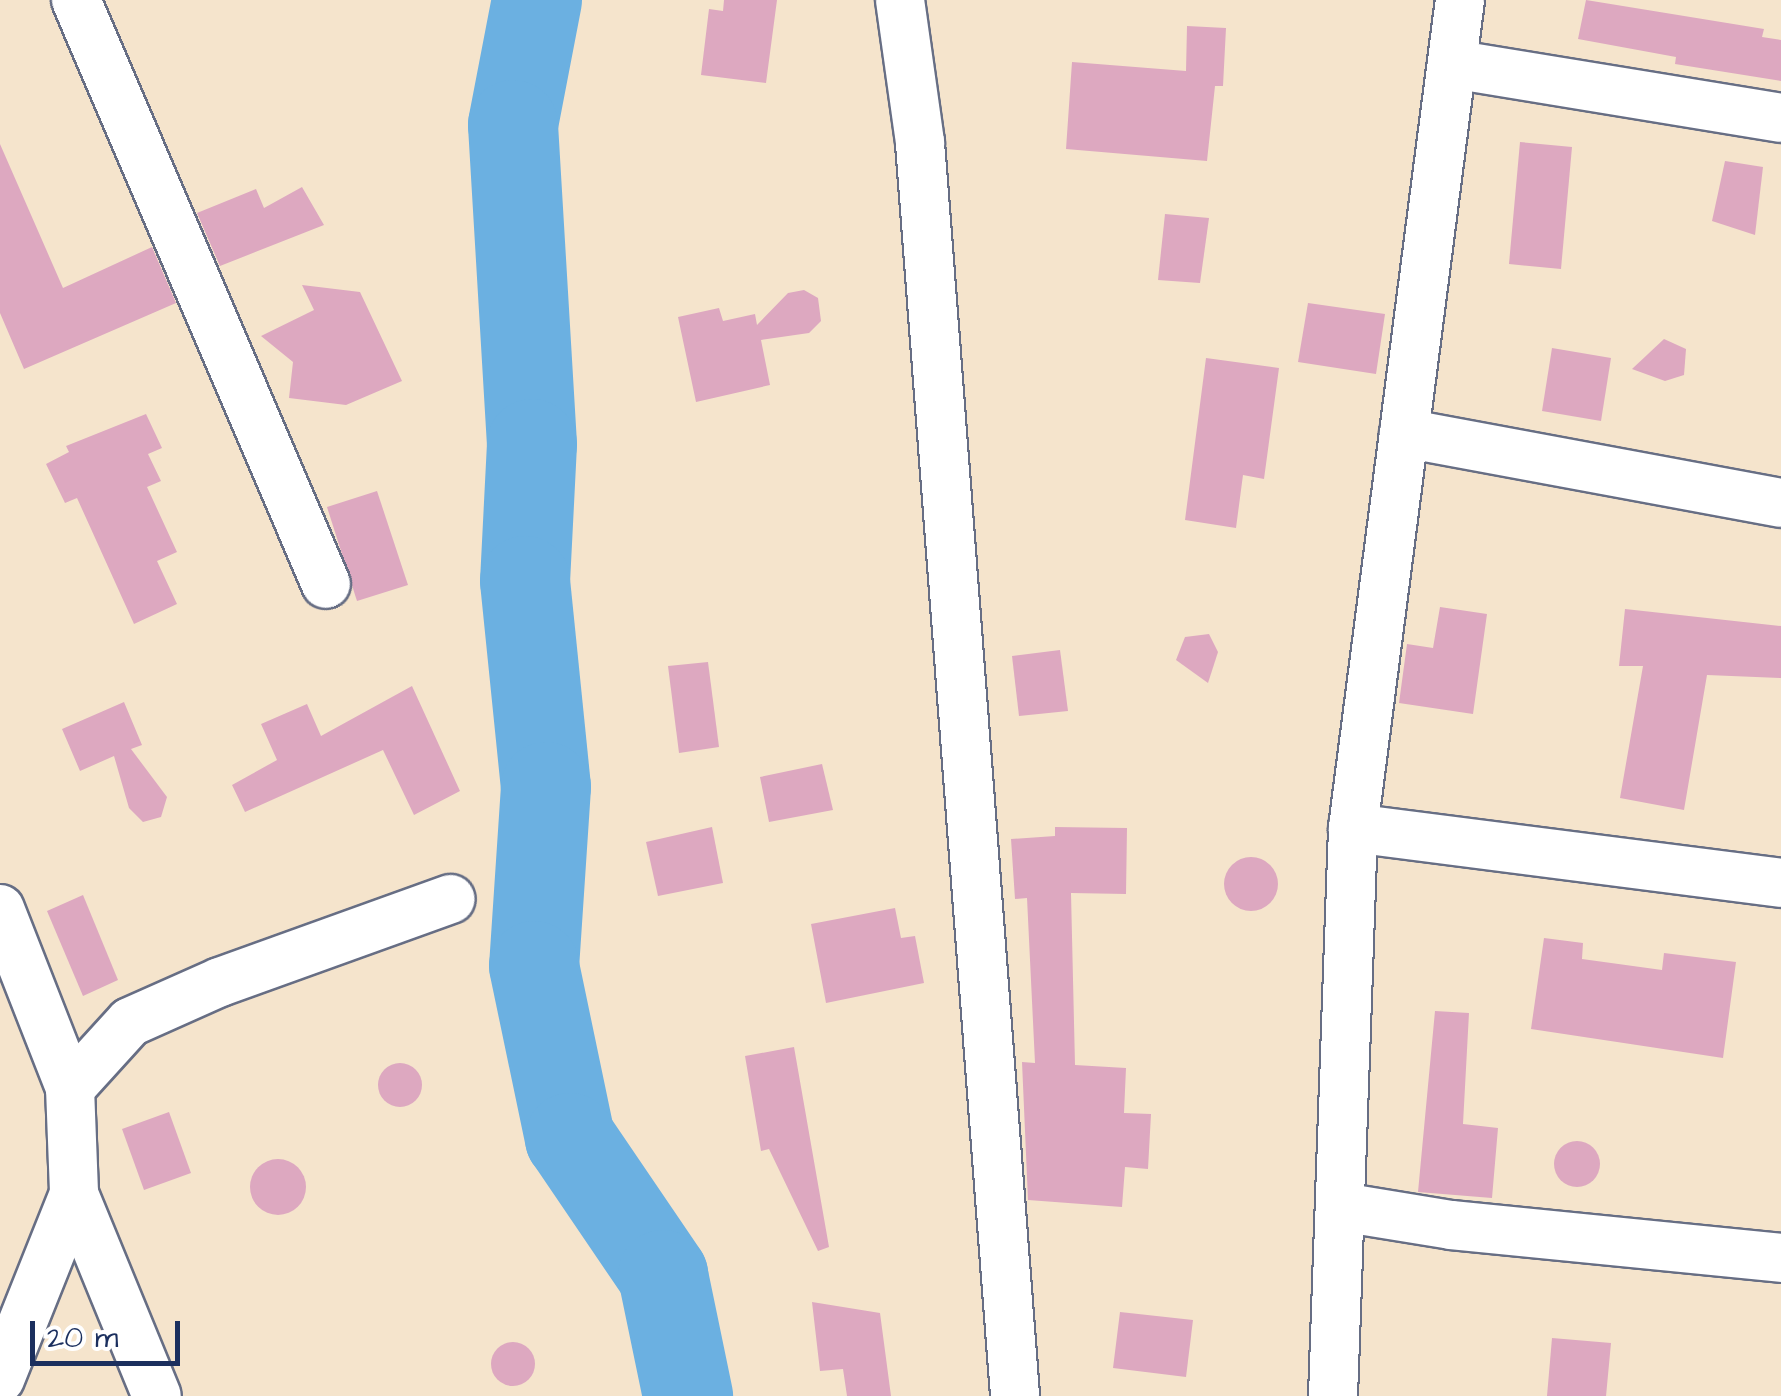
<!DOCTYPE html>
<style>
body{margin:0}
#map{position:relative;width:1781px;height:1396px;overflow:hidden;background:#f5e4cc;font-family:"Architects Daughter",sans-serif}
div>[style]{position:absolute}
.river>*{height:90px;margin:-45px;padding:0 45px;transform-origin:45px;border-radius:45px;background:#6bb0e1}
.building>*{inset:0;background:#dda8c0}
.round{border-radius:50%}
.roads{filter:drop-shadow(2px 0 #676e84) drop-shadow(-2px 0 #676e84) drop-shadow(0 2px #676e84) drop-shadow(0 -2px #676e84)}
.minor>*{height:48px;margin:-24px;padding:0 24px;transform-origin:24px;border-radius:24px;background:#fff}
span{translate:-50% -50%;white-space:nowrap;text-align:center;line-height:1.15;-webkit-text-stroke:10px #fff;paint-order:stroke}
.scale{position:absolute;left:30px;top:1321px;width:150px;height:45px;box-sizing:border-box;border:5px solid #1b2f5e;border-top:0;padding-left:12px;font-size:30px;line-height:35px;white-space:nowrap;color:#1b2f5e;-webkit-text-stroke:8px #fff;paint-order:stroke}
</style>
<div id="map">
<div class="river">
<i style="left:537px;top:0;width:127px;rotate:100.9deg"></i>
<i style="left:513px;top:125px;width:320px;rotate:86.6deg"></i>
<i style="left:532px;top:444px;width:137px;rotate:92.9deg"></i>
<i style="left:525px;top:581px;width:207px;rotate:84.2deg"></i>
<i style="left:546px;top:787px;width:179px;rotate:93.8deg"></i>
<i style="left:534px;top:966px;width:176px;rotate:78.2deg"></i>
<i style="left:570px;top:1138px;width:166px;rotate:55.8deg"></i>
<i style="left:663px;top:1275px;width:124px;rotate:78.3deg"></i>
</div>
<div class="building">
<i style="clip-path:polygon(724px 0,777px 0,766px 83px,701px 75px,709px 9px,723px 11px)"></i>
<i style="clip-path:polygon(1586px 0,1764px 29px,1762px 37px,1781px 40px,1781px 81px,1675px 64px,1676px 57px,1578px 39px)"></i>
<i style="clip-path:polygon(1187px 26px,1226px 28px,1223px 86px,1215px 86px,1207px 161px,1066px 149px,1072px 62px,1186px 71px)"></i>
<i style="clip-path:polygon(1520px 142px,1572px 147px,1561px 269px,1509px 264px)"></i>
<i style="clip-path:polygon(0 144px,63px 288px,152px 247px,176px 303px,24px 369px,0 313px)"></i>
<i style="clip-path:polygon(1725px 161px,1763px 167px,1755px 235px,1712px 221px)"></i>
<i style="clip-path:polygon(302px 187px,324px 225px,220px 266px,197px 213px,256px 189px,264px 208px)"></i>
<i style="clip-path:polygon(1165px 214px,1209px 218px,1200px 283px,1158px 280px)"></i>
<i style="clip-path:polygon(302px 285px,360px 292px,402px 381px,346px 405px,289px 398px,293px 362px,261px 336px,314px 310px)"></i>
<i style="clip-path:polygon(804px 290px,818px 298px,821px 321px,809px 333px,761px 340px,770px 385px,696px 402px,678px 317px,719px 308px,723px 321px,755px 314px,757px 325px,788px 293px)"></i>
<i style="clip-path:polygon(1308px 303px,1385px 314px,1376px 374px,1298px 362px)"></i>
<i style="clip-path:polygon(1664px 339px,1686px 349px,1684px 375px,1665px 381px,1632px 369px)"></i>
<i style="clip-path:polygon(1552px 348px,1611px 358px,1601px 421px,1542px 411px)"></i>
<i style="clip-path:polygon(1206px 358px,1279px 368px,1264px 479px,1243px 475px,1236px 528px,1185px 520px)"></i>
<i style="clip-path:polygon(146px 414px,162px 448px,148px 454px,161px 481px,147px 487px,177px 552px,157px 561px,177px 604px,134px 624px,77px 498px,65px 503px,46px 464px,69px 452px,66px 446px)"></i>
<i style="clip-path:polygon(377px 491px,408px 585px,357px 601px,327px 507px)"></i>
<i style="clip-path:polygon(1440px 607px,1487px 614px,1473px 714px,1399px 703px,1407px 644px,1433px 648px)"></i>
<i style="clip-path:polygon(1625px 609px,1781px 626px,1781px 678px,1707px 675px,1684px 810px,1620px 798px,1643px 666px,1619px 666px)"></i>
<i style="clip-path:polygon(1209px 634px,1218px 652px,1208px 683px,1176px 660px,1185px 637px)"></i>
<i style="clip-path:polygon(1060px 650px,1068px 711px,1019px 716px,1012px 656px)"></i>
<i style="clip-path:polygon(708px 662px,719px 747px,679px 753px,668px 666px)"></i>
<i style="clip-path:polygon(412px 686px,460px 791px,414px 815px,383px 750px,245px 812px,232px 785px,277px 760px,261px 724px,307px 704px,321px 736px)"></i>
<i style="clip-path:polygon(124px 702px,142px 745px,131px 749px,167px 797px,161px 817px,143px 822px,129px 808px,114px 756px,80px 771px,62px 729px)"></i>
<i style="clip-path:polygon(822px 764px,833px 810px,769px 822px,760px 777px)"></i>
<i style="clip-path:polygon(712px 827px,723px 883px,658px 896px,646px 842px)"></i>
<i style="clip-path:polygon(1055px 827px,1127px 828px,1126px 894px,1071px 893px,1075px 1065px,1126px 1068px,1124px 1113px,1151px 1114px,1148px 1169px,1125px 1167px,1122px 1207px,1028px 1200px,1022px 1062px,1035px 1063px,1027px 898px,1015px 899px,1011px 839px,1055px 836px)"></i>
<i class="round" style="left:1224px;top:857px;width:54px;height:54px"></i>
<i style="clip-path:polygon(83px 895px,118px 980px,83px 996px,47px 911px)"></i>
<i style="clip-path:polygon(895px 908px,901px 938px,915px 936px,924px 983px,826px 1003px,811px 924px)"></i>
<i style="clip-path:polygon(1544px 938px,1583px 943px,1582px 959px,1662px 970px,1664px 953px,1736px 962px,1723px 1058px,1531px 1029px)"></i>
<i style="clip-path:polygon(1435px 1011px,1469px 1013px,1463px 1124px,1498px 1128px,1492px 1198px,1418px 1192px)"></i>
<i style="clip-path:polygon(794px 1047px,829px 1247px,818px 1251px,769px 1149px,761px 1151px,745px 1056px)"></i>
<i class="round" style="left:378px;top:1063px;width:44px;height:44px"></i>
<i style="clip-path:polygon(169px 1112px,191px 1173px,144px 1190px,122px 1129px)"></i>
<i class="round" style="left:1554px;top:1141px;width:46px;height:46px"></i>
<i class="round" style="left:250px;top:1159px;width:56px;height:56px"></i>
<i style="clip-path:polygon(812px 1302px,880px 1313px,891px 1396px,847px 1396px,843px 1369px,820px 1371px)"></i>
<i style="clip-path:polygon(1120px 1312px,1193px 1320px,1186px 1377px,1113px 1368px)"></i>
<i style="clip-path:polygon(1552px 1338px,1611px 1343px,1606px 1396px,1547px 1396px)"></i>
<i class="round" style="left:491px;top:1342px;width:44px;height:44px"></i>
</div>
<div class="roads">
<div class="minor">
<i style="left:76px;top:0;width:635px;rotate:66.83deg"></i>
<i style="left:900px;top:0;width:144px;rotate:82deg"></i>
<i style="left:920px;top:143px;width:1257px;rotate:85.66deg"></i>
<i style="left:1452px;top:64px;width:333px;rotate:9.3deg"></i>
<i style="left:1404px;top:433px;width:383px;rotate:10.5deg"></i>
<i style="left:1353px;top:828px;width:432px;rotate:7.3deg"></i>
<i style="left:0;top:909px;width:192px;rotate:68.6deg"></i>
<i style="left:70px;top:1088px;width:106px;rotate:87.8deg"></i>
<i style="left:74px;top:1194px;width:199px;rotate:111.8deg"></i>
<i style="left:70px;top:1088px;width:89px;rotate:-47.7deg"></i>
<i style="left:130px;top:1022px;width:98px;rotate:-24deg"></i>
<i style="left:220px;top:982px;width:245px;rotate:-19.8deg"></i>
<i style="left:74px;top:1194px;width:218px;rotate:67.7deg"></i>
<i style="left:1341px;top:1207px;width:111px;rotate:9.3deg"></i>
<i style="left:1451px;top:1225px;width:332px;rotate:5.7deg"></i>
<i style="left:1333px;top:1396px;width:568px;rotate:-87.98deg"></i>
<i style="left:1353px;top:828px;width:835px;rotate:-82.64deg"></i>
</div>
</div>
<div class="scale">20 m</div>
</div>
